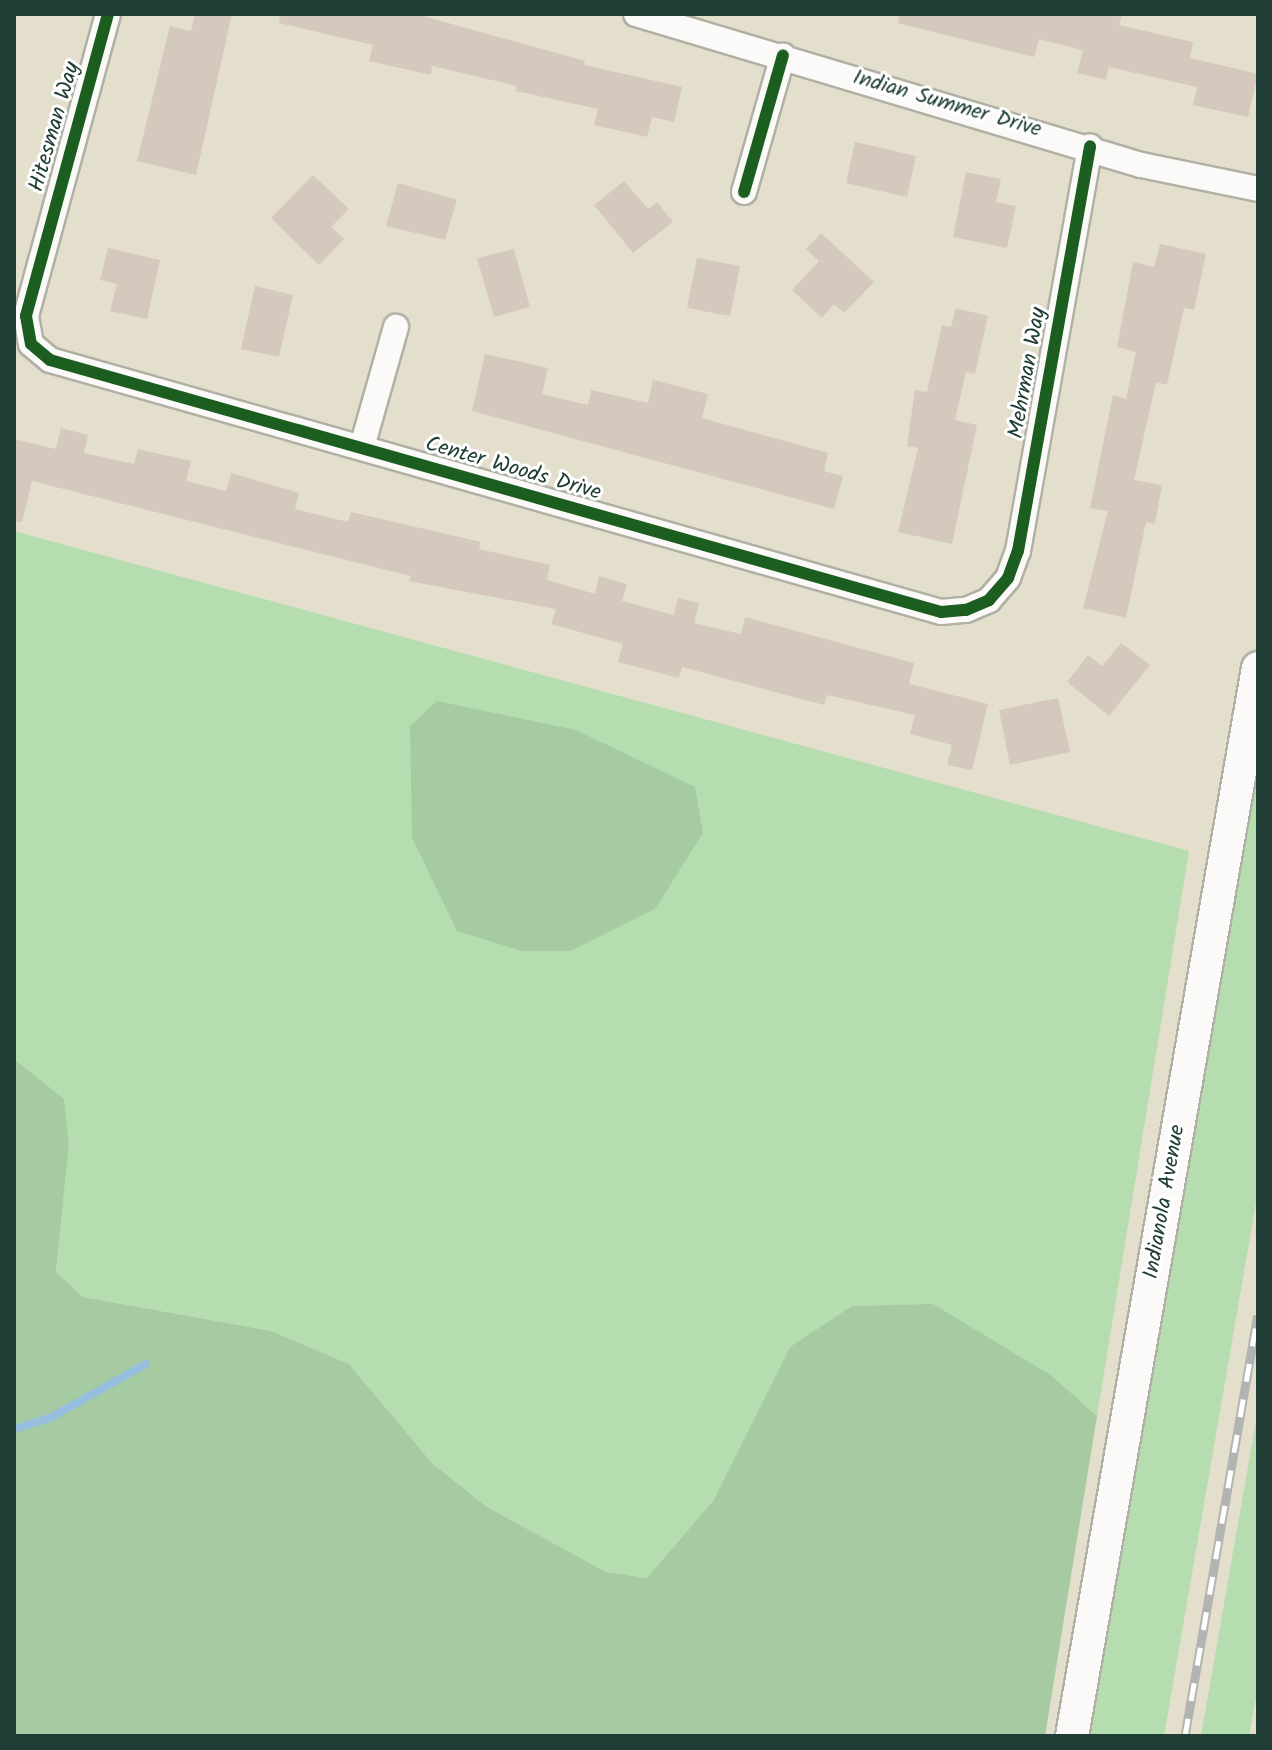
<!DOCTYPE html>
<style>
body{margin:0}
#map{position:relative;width:1272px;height:1750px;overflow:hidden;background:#e4decd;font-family:Kalam,sans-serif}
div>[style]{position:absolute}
.green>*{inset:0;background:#b6ddb0}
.forest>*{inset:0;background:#a6cba3}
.stream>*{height:8px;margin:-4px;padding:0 4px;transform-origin:4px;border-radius:4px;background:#97bedf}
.building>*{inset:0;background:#d5c8bd}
.roads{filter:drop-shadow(2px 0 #b0b0a4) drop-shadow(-2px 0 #b0b0a4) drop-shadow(0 2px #b0b0a4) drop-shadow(0 -2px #b0b0a4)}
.street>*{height:24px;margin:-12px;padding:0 12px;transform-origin:12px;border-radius:12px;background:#fbfaf8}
.secondary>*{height:32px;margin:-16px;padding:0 16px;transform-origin:16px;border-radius:16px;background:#fbfaf8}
.rail>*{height:9px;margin-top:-4.5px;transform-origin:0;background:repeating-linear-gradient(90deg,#fff 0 18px,#b2b4b1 0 36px);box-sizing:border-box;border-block:2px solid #b2b4b1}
.cycleway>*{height:12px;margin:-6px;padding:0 6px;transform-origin:6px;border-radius:6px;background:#1b5e20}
span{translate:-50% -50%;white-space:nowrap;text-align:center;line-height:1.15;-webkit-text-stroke:6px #fff;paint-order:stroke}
.street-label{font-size:22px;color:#1f3d34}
.frame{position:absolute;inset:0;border:16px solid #1f3d34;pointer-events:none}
</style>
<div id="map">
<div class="green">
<i style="clip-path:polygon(evenodd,14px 531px,1189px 851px,1097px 1416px,1052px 1376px,790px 1347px,713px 1501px,647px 1578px,606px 1572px,487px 1507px,432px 1463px,349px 1364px,271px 1331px,83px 1297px,56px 1272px,69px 1144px,64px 1100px,14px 1059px,14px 531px,655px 909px,571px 951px,522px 951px,655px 909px)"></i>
<i style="clip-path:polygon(1258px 764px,1258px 1191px,1164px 1736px,1089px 1736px)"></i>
<i style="clip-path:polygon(1258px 1409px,1258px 1687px,1249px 1736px,1201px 1736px)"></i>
</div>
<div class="forest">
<i style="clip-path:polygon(437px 701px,576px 730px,695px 787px,703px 833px,655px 909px,571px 951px,522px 951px,457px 931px,412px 838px,410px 726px)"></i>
<i style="clip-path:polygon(14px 1059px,64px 1099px,69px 1144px,56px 1272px,83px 1297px,271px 1331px,349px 1364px,432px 1463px,487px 1507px,606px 1572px,647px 1578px,713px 1501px,790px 1347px,852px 1306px,933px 1304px,1052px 1376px,1097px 1416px,1045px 1736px,14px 1736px)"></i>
</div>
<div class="stream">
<i style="left:14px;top:1429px;width:38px;rotate:-17deg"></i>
<i style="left:50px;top:1418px;width:110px;rotate:-29.4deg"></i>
</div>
<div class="building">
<i style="clip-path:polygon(195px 14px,232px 14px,196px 175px,137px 161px,170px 26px,191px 31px)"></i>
<i style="clip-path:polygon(280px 14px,416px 14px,585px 61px,584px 65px,682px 87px,674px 122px,652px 117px,647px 137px,594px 125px,598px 109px,516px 91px,517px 86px,432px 66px,431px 75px,369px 61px,373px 45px,279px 23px)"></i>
<i style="clip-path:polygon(899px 14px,1122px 14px,1119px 25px,1193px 42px,1190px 58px,1258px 74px,1248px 117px,1193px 105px,1197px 87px,1109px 67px,1106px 80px,1077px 73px,1083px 50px,1039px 39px,1034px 57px,898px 23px)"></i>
<i style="clip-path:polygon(855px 142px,916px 156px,907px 197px,846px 183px)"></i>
<i style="clip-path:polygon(966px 172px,1001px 179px,996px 202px,1016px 206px,1007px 248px,953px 237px)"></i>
<i style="clip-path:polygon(313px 175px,349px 209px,331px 227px,344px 239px,319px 265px,271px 218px)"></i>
<i style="clip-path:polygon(624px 181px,648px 209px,657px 202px,673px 222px,633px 253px,594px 205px)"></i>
<i style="clip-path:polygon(398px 183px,457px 200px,445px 240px,386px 226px)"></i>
<i style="clip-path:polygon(821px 233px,874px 282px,844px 313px,834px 304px,822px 318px,792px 290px,819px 261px,806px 249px)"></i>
<i style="clip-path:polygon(1160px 244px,1206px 254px,1194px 310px,1184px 308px,1167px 385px,1156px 382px,1134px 480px,1162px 485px,1155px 524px,1146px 522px,1126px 618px,1083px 608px,1108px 511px,1090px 508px,1113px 395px,1126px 399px,1136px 352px,1117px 347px,1133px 262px,1154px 267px)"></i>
<i style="clip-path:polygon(108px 248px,160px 260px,147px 319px,110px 311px,117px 284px,100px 280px)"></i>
<i style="clip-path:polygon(514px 249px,530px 307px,494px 317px,477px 258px)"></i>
<i style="clip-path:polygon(697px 258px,740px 266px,730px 316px,687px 308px)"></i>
<i style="clip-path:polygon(255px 286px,293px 295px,279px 357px,241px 349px)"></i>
<i style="clip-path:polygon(956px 308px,988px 316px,975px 374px,966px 372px,955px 420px,977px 425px,952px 544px,898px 532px,918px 448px,907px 446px,915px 390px,927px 392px,942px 325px,951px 327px)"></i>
<i style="clip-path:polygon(485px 354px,548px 368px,542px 394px,588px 405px,591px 390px,648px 403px,653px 380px,708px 394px,702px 418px,828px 453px,824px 471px,843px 476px,834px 509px,472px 411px)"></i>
<i style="clip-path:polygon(61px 428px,88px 435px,84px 453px,134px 464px,138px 449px,191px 461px,186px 481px,226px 491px,231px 473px,299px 493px,295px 509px,348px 522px,351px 512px,481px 542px,479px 549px,550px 565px,547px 580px,595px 594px,599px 576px,627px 584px,622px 601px,674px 615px,678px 598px,699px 603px,694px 623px,741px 634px,745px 617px,914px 663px,909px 684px,988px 704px,972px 770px,947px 765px,952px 745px,910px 734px,915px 715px,827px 695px,824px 705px,682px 667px,679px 678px,618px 662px,623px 644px,551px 624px,556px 609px,409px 581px,411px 576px,32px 481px,22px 522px,14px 521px,14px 439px,56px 449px)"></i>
<i style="clip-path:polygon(1121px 643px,1150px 665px,1109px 716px,1067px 682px,1088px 655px,1102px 666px)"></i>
<i style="clip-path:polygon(1058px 698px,1070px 752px,1010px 765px,999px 710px)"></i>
</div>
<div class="roads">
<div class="street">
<i style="left:108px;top:14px;width:313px;rotate:105.2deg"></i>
<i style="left:26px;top:316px;width:28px;rotate:80deg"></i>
<i style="left:31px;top:344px;width:25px;rotate:40deg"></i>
<i style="left:50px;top:360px;width:926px;rotate:15.79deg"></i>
<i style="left:941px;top:612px;width:25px;rotate:-5deg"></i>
<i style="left:966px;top:610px;width:25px;rotate:-23deg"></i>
<i style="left:989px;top:600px;width:29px;rotate:-49deg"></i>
<i style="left:1008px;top:578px;width:29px;rotate:-70deg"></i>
<i style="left:1018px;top:551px;width:411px;rotate:-79.9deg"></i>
<i style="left:636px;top:14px;width:527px;rotate:16.65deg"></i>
<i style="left:1141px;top:165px;width:119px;rotate:11.6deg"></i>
<i style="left:744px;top:192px;width:142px;rotate:-74.1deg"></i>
<i style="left:362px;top:447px;width:125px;rotate:-74.2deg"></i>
</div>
<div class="secondary">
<i style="left:1072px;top:1736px;width:1084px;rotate:-80.12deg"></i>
</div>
</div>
<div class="rail">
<i style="left:1185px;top:1736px;width:427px;rotate:-80.2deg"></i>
</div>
<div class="cycleway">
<i style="left:108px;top:14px;width:313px;rotate:105.2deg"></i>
<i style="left:26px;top:316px;width:28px;rotate:80deg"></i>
<i style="left:31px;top:344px;width:25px;rotate:40deg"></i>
<i style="left:50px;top:360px;width:926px;rotate:15.79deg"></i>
<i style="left:941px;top:612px;width:25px;rotate:-5deg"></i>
<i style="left:966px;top:610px;width:25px;rotate:-23deg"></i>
<i style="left:989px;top:600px;width:29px;rotate:-49deg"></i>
<i style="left:1008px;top:578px;width:29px;rotate:-70deg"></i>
<i style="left:1018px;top:551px;width:411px;rotate:-79.9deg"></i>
<i style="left:744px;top:192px;width:142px;rotate:-74.1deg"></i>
</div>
<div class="street-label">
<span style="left:947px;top:104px;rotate:16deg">Indian Summer Drive</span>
<span style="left:55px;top:127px;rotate:-74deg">Hitesman Way</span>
<span style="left:1028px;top:373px;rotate:-80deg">Mehrman Way</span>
<span style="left:513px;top:469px;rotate:16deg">Center Woods Drive</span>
<span style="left:1165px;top:1202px;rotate:-80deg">Indianola Avenue</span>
</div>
<div class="frame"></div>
</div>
